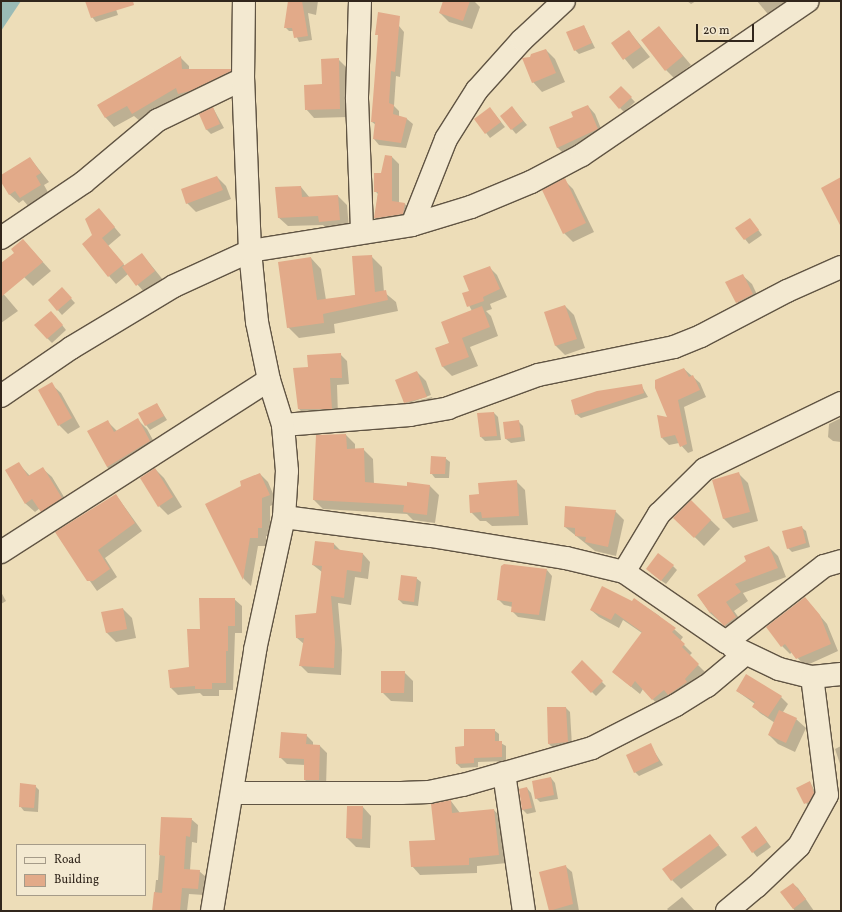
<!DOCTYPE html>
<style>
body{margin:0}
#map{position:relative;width:842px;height:912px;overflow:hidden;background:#edddb8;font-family:Vollkorn,serif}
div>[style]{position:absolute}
.water>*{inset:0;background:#9abbb6}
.shadow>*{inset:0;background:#0003}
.building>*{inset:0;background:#e2aa89}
.roads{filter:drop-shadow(1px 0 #605443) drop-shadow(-1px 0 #605443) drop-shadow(0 1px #605443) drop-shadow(0 -1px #605443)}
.minor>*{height:22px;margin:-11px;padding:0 11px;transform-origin:11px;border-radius:11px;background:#f3e9d1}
span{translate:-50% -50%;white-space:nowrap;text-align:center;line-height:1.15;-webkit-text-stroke:4px #f3e9d1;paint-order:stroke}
.frame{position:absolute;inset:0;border:2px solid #31261c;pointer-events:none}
.legend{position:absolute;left:16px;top:844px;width:130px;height:52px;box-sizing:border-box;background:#f3e9d1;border:1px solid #a59b89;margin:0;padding:5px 7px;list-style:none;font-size:12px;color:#31261c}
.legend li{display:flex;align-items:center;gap:8px;height:20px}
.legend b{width:20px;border:1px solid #a59b89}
.scale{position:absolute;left:696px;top:24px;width:58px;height:18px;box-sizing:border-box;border:2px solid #31261c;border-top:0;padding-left:5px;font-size:12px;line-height:14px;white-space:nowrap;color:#31261c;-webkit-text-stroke:3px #f3e9d1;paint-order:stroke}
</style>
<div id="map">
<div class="water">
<i style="clip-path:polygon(1px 1px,21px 1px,1px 31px)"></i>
</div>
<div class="shadow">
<i style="clip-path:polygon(87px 1px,113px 1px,118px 15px,96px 22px,92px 17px)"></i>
<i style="clip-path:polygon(289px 1px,318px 1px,316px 15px,308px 13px,312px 40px,299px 42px,294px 31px,289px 31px,285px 27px)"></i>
<i style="clip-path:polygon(387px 1px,402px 1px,402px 2px)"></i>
<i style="clip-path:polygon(444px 1px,474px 1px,480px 7px,472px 29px,449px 22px,440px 13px)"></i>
<i style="clip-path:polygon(687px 1px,696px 1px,691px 4px)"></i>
<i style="clip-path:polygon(757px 1px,808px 1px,772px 19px)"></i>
<i style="clip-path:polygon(399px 26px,404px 32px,400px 77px,396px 76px,394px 106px,399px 111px,399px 117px,407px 119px,413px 124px,406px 148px,379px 145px,374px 139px,376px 125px,372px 122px)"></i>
<i style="clip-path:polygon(584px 26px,595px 48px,579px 54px,575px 50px)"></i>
<i style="clip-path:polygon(659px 27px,691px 65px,674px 78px,666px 70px)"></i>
<i style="clip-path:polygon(629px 31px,650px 57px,633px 69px,612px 43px)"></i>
<i style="clip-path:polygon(546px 50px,555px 59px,565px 82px,542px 92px,533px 82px,531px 58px)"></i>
<i style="clip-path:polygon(180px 57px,189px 66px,189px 70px,230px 70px,239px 79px,141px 122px,134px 116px,114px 127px,106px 118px,99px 105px)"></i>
<i style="clip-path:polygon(338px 59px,346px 67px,348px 117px,314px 118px,306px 109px)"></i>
<i style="clip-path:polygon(621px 87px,635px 102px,624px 112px,620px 108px)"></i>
<i style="clip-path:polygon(588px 106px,595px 114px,604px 136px,564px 154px,557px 147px,575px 118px)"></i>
<i style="clip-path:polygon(213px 108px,224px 128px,211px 134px,206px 129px)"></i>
<i style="clip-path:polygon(516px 112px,527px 125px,516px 134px,501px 116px)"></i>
<i style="clip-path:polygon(494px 113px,505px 127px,490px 138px,476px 120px)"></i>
<i style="clip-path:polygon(392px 157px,399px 164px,399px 203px,405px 204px,412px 212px,410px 221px,382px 224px,375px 217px,378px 194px,375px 191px)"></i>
<i style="clip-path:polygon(30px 158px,49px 182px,44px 185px,49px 194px,29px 207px,23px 200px,19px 203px,9px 194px,1px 176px)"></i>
<i style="clip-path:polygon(217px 177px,226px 186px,231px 199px,196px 212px,187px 203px)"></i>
<i style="clip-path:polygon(564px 180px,573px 189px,594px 232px,573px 242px,564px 233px)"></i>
<i style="clip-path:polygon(301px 187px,310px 198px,338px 196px,347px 205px,349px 229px,329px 231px,323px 225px,288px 226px,278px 217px)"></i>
<i style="clip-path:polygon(99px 209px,121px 235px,108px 246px,125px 266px,142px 254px,164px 281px,146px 294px,128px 274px,116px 284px,109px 276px,94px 236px)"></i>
<i style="clip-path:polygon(750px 219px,762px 235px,749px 244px,736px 228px)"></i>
<i style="clip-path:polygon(23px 240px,51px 271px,33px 286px,24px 277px,15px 253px)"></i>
<i style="clip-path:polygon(371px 256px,382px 267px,384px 292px,396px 302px,398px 311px,334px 324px,335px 333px,299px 338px,288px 327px,311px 258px,321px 269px,326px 300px,356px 295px)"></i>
<i style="clip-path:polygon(489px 267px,497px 275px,507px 297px,490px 304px,492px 309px,486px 311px,491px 316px,498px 336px,470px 347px,478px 366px,452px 376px,443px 367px,437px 348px,450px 343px,472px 311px,463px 294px,470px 291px)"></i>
<i style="clip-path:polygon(742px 275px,752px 284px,761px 303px,746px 311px,737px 302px)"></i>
<i style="clip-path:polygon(1px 291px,18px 311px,1px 323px)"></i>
<i style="clip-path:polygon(66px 293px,75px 303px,62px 315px,49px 300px)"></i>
<i style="clip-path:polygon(565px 306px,574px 315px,585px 348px,565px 355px,556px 346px,545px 313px)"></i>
<i style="clip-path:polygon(55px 316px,66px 330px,52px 343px,47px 338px)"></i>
<i style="clip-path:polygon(340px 354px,347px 361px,349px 384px,337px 385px,338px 415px,306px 416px,299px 409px,294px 369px,309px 368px)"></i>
<i style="clip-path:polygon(684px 369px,700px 383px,706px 397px,684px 407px,693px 451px,688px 453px,679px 443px,669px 445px,662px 438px)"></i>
<i style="clip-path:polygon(417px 372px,426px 381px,431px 395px,409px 403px,432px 397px,436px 406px,414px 412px,405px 402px)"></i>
<i style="clip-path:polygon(51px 384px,61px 393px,80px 427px,68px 434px,59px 425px)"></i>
<i style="clip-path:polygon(641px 385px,648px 397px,581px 418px,576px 414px)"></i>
<i style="clip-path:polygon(157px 404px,167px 420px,150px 430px,146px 425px)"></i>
<i style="clip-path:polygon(494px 413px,498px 417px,501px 440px,485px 441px,481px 437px)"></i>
<i style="clip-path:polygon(841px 418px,841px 442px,833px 441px,828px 437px,829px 424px)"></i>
<i style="clip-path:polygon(138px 420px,147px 429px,159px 451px,116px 476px,107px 467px,107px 421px,117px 431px)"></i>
<i style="clip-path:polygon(518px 421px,523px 426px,525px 441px,511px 443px,506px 439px,504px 423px)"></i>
<i style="clip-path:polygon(346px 435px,355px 444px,355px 450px,363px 449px,373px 459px,374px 484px,407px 487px,430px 486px,439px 495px,435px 523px,413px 520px,407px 514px,323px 509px,314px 500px)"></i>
<i style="clip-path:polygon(445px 458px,450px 462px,449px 478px,435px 478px,431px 473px)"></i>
<i style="clip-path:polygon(18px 463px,30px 476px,43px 469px,52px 477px,70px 507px,50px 519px,40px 508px,35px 512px,26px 504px,7px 471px)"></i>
<i style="clip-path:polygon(155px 469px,164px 478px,182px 507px,168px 515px,159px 506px)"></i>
<i style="clip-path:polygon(260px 474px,268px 482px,277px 503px,270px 506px,270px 536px,266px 536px,266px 546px,258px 546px,251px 586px,244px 579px,206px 505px,243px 486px)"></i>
<i style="clip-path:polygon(739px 474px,748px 483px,758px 521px,733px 528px,724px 519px,714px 480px)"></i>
<i style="clip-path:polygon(516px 481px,525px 490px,528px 525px,492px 526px,486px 521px,480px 521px,471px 512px,480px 495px)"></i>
<i style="clip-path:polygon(116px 495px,142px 531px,105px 558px,117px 577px,97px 591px,56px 533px)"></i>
<i style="clip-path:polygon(693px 503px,720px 529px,704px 546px,675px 518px)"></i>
<i style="clip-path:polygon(615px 511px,624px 520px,616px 556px,595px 551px,565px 527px)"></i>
<i style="clip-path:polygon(801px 527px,806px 531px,810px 547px,792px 552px,788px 548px)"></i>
<i style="clip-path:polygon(334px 544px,341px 551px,363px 554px,370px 562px,368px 579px,355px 577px,351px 605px,338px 603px,342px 650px,341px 675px,308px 673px,300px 665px,304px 644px,297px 638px,317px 614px,322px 572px,313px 565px)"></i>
<i style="clip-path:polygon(769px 547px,778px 556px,786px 577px,743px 593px,748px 601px,734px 611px,744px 625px,733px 633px,710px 613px,698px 595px)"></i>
<i style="clip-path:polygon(673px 566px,677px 570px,666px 584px,651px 573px)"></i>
<i style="clip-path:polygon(547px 570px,552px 576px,545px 621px,518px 617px,512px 611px,513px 607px,504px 605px,498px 599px)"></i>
<i style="clip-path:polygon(416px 578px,421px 582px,418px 606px,403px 604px,399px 600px)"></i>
<i style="clip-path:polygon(1px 592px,6px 601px,1px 604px)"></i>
<i style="clip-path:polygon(805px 598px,827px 624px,838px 651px,805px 666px,792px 652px,790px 654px,782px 646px)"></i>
<i style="clip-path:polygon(234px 599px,242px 606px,242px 633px,235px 633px,233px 690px,219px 690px,219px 696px,203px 696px,200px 693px,178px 695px,171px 688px,190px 668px,201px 630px)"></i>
<i style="clip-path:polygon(634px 599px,658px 615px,683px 637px,680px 641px,692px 653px,689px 656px,706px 673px,692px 687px,660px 707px,643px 689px,640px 694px,613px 672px,642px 633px,623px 620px,619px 628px,599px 617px,591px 610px,632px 602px)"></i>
<i style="clip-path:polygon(123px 609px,132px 618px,136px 638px,116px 642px,107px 633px,103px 613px)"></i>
<i style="clip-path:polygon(582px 662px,606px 686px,596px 696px,572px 672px)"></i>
<i style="clip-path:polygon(404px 672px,413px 681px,413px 702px,391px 701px,382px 692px)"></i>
<i style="clip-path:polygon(737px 691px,781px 697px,788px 704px,783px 712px,796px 719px,806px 728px,795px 752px,778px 744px,769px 735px,775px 723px,760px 713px,753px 706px,755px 704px)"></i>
<i style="clip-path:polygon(566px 708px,570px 712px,572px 746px,553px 748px,549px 744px)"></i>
<i style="clip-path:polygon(494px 730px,499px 734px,499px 742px,506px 746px,506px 761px,478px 762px,478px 767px,461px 768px,457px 764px,456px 748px,465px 747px)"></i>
<i style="clip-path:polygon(306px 735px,313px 742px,313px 745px,320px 746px,327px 753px,326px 787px,312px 787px,305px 780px,305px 765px,287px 764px,280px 757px)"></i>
<i style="clip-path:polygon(650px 745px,663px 765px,639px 776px,635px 772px)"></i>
<i style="clip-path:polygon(841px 746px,841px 767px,835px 749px)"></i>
<i style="clip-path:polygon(551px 778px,555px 783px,558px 799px,540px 802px,536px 798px)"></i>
<i style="clip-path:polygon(810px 782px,818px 797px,809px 808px,798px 788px)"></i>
<i style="clip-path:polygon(35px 786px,39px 790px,38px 812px,24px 811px,20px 806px)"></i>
<i style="clip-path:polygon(527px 788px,531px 793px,536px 812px,527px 814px,523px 810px,520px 790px)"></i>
<i style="clip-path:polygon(451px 801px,460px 813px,494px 810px,502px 819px,507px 863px,477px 866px,477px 873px,420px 875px,412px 866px,436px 841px)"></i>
<i style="clip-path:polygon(362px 806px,371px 816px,370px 848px,356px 847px,347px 838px)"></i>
<i style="clip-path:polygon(162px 818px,191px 819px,198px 825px,197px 843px,192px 842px,190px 870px,199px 871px,206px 877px,204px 895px,189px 894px,187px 911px,153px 911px,156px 880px,158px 880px)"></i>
<i style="clip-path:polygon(756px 827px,771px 847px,757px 857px,753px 852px)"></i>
<i style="clip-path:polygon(710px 835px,727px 855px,681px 889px,672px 880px)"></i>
<i style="clip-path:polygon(565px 866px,572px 872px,579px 911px,550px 911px)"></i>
<i style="clip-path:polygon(793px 884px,798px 888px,814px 911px,795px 911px,782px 893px)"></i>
<i style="clip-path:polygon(682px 897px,695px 911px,669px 911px,667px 909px)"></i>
</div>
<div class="building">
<i style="clip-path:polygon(85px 1px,133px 1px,134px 5px,91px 18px)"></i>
<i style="clip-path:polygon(288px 1px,302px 1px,308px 36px,294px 38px,292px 28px,284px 28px)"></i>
<i style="clip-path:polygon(443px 1px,470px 1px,463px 21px,439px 13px)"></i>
<i style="clip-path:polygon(378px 12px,400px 16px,395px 72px,391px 71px,389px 103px,394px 105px,393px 114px,407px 118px,401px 143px,373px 139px,375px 122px,371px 122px,373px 99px,378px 35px,375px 35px)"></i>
<i style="clip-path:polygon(584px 25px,592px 43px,574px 51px,566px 32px)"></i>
<i style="clip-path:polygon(659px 26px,683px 56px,665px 71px,641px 40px)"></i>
<i style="clip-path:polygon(629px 30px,641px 47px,623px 60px,611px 43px)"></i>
<i style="clip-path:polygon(546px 49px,556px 73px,532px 83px,522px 58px,530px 57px,531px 54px)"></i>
<i style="clip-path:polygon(181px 56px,182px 69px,231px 69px,231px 71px,190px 91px,178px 94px,176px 88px,132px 114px,127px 106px,105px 118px,97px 105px)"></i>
<i style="clip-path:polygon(339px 58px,340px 109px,305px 110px,304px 85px,322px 84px,321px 59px)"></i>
<i style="clip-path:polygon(621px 86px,632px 97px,619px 109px,609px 97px)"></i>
<i style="clip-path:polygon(588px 105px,598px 129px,557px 148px,549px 127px,573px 117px,571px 112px)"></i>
<i style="clip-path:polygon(512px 106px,523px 121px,511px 130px,500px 116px)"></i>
<i style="clip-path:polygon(213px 107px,220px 124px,206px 130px,199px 114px)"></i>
<i style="clip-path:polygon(490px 107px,501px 122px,485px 134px,474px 119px)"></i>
<i style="clip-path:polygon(385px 155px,392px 156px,392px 201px,405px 203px,403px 214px,376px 218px,374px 218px,378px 192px,374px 192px,374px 173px,381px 173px)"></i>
<i style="clip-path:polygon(30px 157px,41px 173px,36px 176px,41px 185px,20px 198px,15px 191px,9px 195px,1px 182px,1px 175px)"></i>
<i style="clip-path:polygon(217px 176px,223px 190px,186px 204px,181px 189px)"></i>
<i style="clip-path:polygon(841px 177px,841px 227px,821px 188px)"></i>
<i style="clip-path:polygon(565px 178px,586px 223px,563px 234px,542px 190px)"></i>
<i style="clip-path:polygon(301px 186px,302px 197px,338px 195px,340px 220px,319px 222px,318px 216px,278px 218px,275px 187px)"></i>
<i style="clip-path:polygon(99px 208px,115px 227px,102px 238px,124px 264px,108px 277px,82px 244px,92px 235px,85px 219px)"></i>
<i style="clip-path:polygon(750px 218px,759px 230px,744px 240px,735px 228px)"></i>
<i style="clip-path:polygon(23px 239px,43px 262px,1px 297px,1px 263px,14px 253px,11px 249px)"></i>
<i style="clip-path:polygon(142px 253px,155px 271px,136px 286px,122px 267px)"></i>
<i style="clip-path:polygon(372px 255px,375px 292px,386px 290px,388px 300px,323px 314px,324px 323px,287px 328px,278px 262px,311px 257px,317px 300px,355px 295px,352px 256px)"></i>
<i style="clip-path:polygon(490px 266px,500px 289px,483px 297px,484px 301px,467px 307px,462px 293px,469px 291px,463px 276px)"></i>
<i style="clip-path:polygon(743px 274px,753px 294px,736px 303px,725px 282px)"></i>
<i style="clip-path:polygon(62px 287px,72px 298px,57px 311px,48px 300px)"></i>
<i style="clip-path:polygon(565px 305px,577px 339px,555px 346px,544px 312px)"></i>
<i style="clip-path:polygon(482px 306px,490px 327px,462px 338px,469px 357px,442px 367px,435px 348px,449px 343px,441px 322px)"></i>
<i style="clip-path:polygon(51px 311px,63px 325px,47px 339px,34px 325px)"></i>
<i style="clip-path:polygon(341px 353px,342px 378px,330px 378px,332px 409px,298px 409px,293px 368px,308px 367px,307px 355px)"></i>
<i style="clip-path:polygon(684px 368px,689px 377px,693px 375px,700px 390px,678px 400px,687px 444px,680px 447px,675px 435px,661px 438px,657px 415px,667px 417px,655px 388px,655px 380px)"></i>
<i style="clip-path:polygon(417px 371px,427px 397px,404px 403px,395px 380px)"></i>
<i style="clip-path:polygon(52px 382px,72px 418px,58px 426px,38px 390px)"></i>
<i style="clip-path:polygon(642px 384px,644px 393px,575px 415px,571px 400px,597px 391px)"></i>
<i style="clip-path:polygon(157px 403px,164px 416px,145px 426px,138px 413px)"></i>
<i style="clip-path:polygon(494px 412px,497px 436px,480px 437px,477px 413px)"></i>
<i style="clip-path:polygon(138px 418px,150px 441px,107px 467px,87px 431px,108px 420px,114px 432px)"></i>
<i style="clip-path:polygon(519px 420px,521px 437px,505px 439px,503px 422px)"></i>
<i style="clip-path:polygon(346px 434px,347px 449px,364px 448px,365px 482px,407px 486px,407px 482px,430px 485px,427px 515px,403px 512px,404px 505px,313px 500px,316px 435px)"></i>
<i style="clip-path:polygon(431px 456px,446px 457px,445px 474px,430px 474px)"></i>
<i style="clip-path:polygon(19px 462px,28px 476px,43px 467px,62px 498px,41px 512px,32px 499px,25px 504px,5px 470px)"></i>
<i style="clip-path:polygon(155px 468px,173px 497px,158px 507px,140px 478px)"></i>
<i style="clip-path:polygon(739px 472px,750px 512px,723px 519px,712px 480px)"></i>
<i style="clip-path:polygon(260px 473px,270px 495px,262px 498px,262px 528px,258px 528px,258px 538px,250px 538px,243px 580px,205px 504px,241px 486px,240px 481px)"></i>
<i style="clip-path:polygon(517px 480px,519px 516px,482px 518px,481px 512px,470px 513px,469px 495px,479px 494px,478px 483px)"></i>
<i style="clip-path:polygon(116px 494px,135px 523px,98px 550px,110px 569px,93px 581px,87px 581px,55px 532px)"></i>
<i style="clip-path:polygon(691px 500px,711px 520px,694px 538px,673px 518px)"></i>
<i style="clip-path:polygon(565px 506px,616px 510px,608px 547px,585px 542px,586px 537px,575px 536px,575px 528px,564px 527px)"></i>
<i style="clip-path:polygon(802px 526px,806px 543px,787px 549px,782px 531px)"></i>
<i style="clip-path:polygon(315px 541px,334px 543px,334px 549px,363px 553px,361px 572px,347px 570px,344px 598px,331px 596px,335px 642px,334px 668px,299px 666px,304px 638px,296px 638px,295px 615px,316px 613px,322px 566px,312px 565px)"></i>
<i style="clip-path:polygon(769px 546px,778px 568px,735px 584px,741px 592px,726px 602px,736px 617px,724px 626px,711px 612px,710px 613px,697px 595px,746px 561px,744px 556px)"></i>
<i style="clip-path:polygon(658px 553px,674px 565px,661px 581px,646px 569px)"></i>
<i style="clip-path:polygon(504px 564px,547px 569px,539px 615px,511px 612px,512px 602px,497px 600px,501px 566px)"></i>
<i style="clip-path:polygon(401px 575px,417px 577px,414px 602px,398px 600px)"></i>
<i style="clip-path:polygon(602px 586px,632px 601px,634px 598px,676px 628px,672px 632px,685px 644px,682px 647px,699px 664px,685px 679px,687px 682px,668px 695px,664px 690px,652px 700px,635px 681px,631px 687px,612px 672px,642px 632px,615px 613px,611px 620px,590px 610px)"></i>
<i style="clip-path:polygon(805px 597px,820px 615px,831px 644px,796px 659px,785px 644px,781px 647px,766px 627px)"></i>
<i style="clip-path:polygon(199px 598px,235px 598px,235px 626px,228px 626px,228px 651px,226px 651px,226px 683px,212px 683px,212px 689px,195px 689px,195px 686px,170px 688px,168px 670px,189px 667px,187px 629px,200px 629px)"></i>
<i style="clip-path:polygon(123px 608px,127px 629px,106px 633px,101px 612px)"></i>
<i style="clip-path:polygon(582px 660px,603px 681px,591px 693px,571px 672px)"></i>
<i style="clip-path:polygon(381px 671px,405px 671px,404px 693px,381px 693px)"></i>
<i style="clip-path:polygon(746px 674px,782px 696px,768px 717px,752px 707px,755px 702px,736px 691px)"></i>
<i style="clip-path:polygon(547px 707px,566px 707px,568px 742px,548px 744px)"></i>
<i style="clip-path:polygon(779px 710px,797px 718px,786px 743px,768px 735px)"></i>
<i style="clip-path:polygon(464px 729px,495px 729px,495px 741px,502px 741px,502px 757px,474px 758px,474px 763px,456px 764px,455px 747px,464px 746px)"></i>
<i style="clip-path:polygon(281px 732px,307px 734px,306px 744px,320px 745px,319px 780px,304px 780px,304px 759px,279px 758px)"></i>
<i style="clip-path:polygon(651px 743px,659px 761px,634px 773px,626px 755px)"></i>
<i style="clip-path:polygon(551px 777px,554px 795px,535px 799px,532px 781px)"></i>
<i style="clip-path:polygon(810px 781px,814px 793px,809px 802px,804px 804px,796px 788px)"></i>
<i style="clip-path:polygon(20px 783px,36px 785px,34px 808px,19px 807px)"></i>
<i style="clip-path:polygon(527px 787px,532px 808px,522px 810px,519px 789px)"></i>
<i style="clip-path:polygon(451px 800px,452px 813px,494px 809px,499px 855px,469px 858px,469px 865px,411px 867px,409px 841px,435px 840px,431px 804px)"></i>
<i style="clip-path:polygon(347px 806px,363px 806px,362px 839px,346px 838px)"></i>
<i style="clip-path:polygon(161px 817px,192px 818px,190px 837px,186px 836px,184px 869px,200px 870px,198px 889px,182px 888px,180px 911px,152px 911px,154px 892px,162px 893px,165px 856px,159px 855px)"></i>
<i style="clip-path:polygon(756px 826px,767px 842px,752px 853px,741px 837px)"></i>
<i style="clip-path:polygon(710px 834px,719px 845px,671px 881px,662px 869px)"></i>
<i style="clip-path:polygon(566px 865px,573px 904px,549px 911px,539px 872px)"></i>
<i style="clip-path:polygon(793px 883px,806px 899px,793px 909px,780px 892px)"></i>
</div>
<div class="roads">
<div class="minor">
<i style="left:360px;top:1px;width:98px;rotate:91.8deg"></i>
<i style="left:357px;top:99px;width:132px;rotate:87.8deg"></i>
<i style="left:412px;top:225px;width:62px;rotate:-17deg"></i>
<i style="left:471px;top:207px;width:65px;rotate:-22.6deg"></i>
<i style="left:531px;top:182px;width:58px;rotate:-27.9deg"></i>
<i style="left:582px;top:155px;width:273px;rotate:-34.3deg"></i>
<i style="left:1px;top:238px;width:100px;rotate:-34deg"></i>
<i style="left:84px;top:182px;width:97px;rotate:-40deg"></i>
<i style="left:158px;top:120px;width:94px;rotate:-25.8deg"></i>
<i style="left:1px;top:396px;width:85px;rotate:-34.4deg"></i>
<i style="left:71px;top:348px;width:120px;rotate:-31deg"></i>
<i style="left:174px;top:286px;width:84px;rotate:-24.7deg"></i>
<i style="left:250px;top:251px;width:164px;rotate:-9.1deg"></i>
<i style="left:412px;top:225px;width:92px;rotate:-68.4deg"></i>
<i style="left:446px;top:139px;width:58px;rotate:-57.7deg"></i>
<i style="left:477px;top:90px;width:67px;rotate:-48deg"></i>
<i style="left:522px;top:40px;width:57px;rotate:-42.9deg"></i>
<i style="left:283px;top:425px;width:127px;rotate:-4.5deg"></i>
<i style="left:410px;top:415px;width:39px;rotate:-10deg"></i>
<i style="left:448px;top:408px;width:96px;rotate:-20.1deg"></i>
<i style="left:538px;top:375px;width:139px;rotate:-11.6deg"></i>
<i style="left:674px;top:347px;width:29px;rotate:-22deg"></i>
<i style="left:701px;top:336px;width:97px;rotate:-27.6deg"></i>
<i style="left:787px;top:291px;width:59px;rotate:-24deg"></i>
<i style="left:284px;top:517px;width:148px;rotate:7.4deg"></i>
<i style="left:431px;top:536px;width:137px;rotate:9.3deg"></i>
<i style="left:566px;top:558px;width:60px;rotate:13.6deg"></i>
<i style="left:624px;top:572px;width:68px;rotate:-58.9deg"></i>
<i style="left:659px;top:514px;width:64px;rotate:-44.4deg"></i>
<i style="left:705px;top:469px;width:151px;rotate:-25.9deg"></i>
<i style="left:1px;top:552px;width:318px;rotate:-32.7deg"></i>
<i style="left:624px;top:572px;width:124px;rotate:34.5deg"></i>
<i style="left:726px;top:642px;width:124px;rotate:-37.8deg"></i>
<i style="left:824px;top:566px;width:18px;rotate:-16deg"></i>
<i style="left:733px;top:647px;width:51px;rotate:25.6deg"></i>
<i style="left:779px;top:669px;width:34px;rotate:14deg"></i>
<i style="left:812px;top:677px;width:29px;rotate:-6deg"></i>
<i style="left:504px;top:773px;width:139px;rotate:81.8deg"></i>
<i style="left:232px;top:793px;width:169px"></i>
<i style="left:401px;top:793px;width:28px;rotate:-2deg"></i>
<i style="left:429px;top:792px;width:35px;rotate:-12deg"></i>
<i style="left:463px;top:785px;width:134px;rotate:-16deg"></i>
<i style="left:592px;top:748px;width:94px;rotate:-27.1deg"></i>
<i style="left:676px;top:705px;width:36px;rotate:-32deg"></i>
<i style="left:707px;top:686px;width:48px;rotate:-40deg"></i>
<i style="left:212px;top:911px;width:265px;rotate:-80.6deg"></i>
<i style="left:255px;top:650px;width:136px;rotate:-77.7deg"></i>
<i style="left:284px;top:517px;width:46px;rotate:-86.3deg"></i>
<i style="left:287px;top:471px;width:46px;rotate:-95deg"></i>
<i style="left:283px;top:425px;width:47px;rotate:-107.3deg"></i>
<i style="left:269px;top:380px;width:59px;rotate:-101.7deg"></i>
<i style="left:257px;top:322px;width:71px;rotate:-95.6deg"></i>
<i style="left:250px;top:251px;width:172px;rotate:-92.3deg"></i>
<i style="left:243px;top:79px;width:78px;rotate:-89.3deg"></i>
<i style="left:727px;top:911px;width:38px;rotate:-40deg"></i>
<i style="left:756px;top:887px;width:59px;rotate:-43.6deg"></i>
<i style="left:799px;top:846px;width:58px;rotate:-61.2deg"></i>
<i style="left:827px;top:795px;width:119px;rotate:-97.2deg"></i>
</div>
</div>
<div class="frame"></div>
<ul class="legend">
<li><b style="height:5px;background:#f3e9d1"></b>Road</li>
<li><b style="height:11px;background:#e2aa89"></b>Building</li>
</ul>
<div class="scale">20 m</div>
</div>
